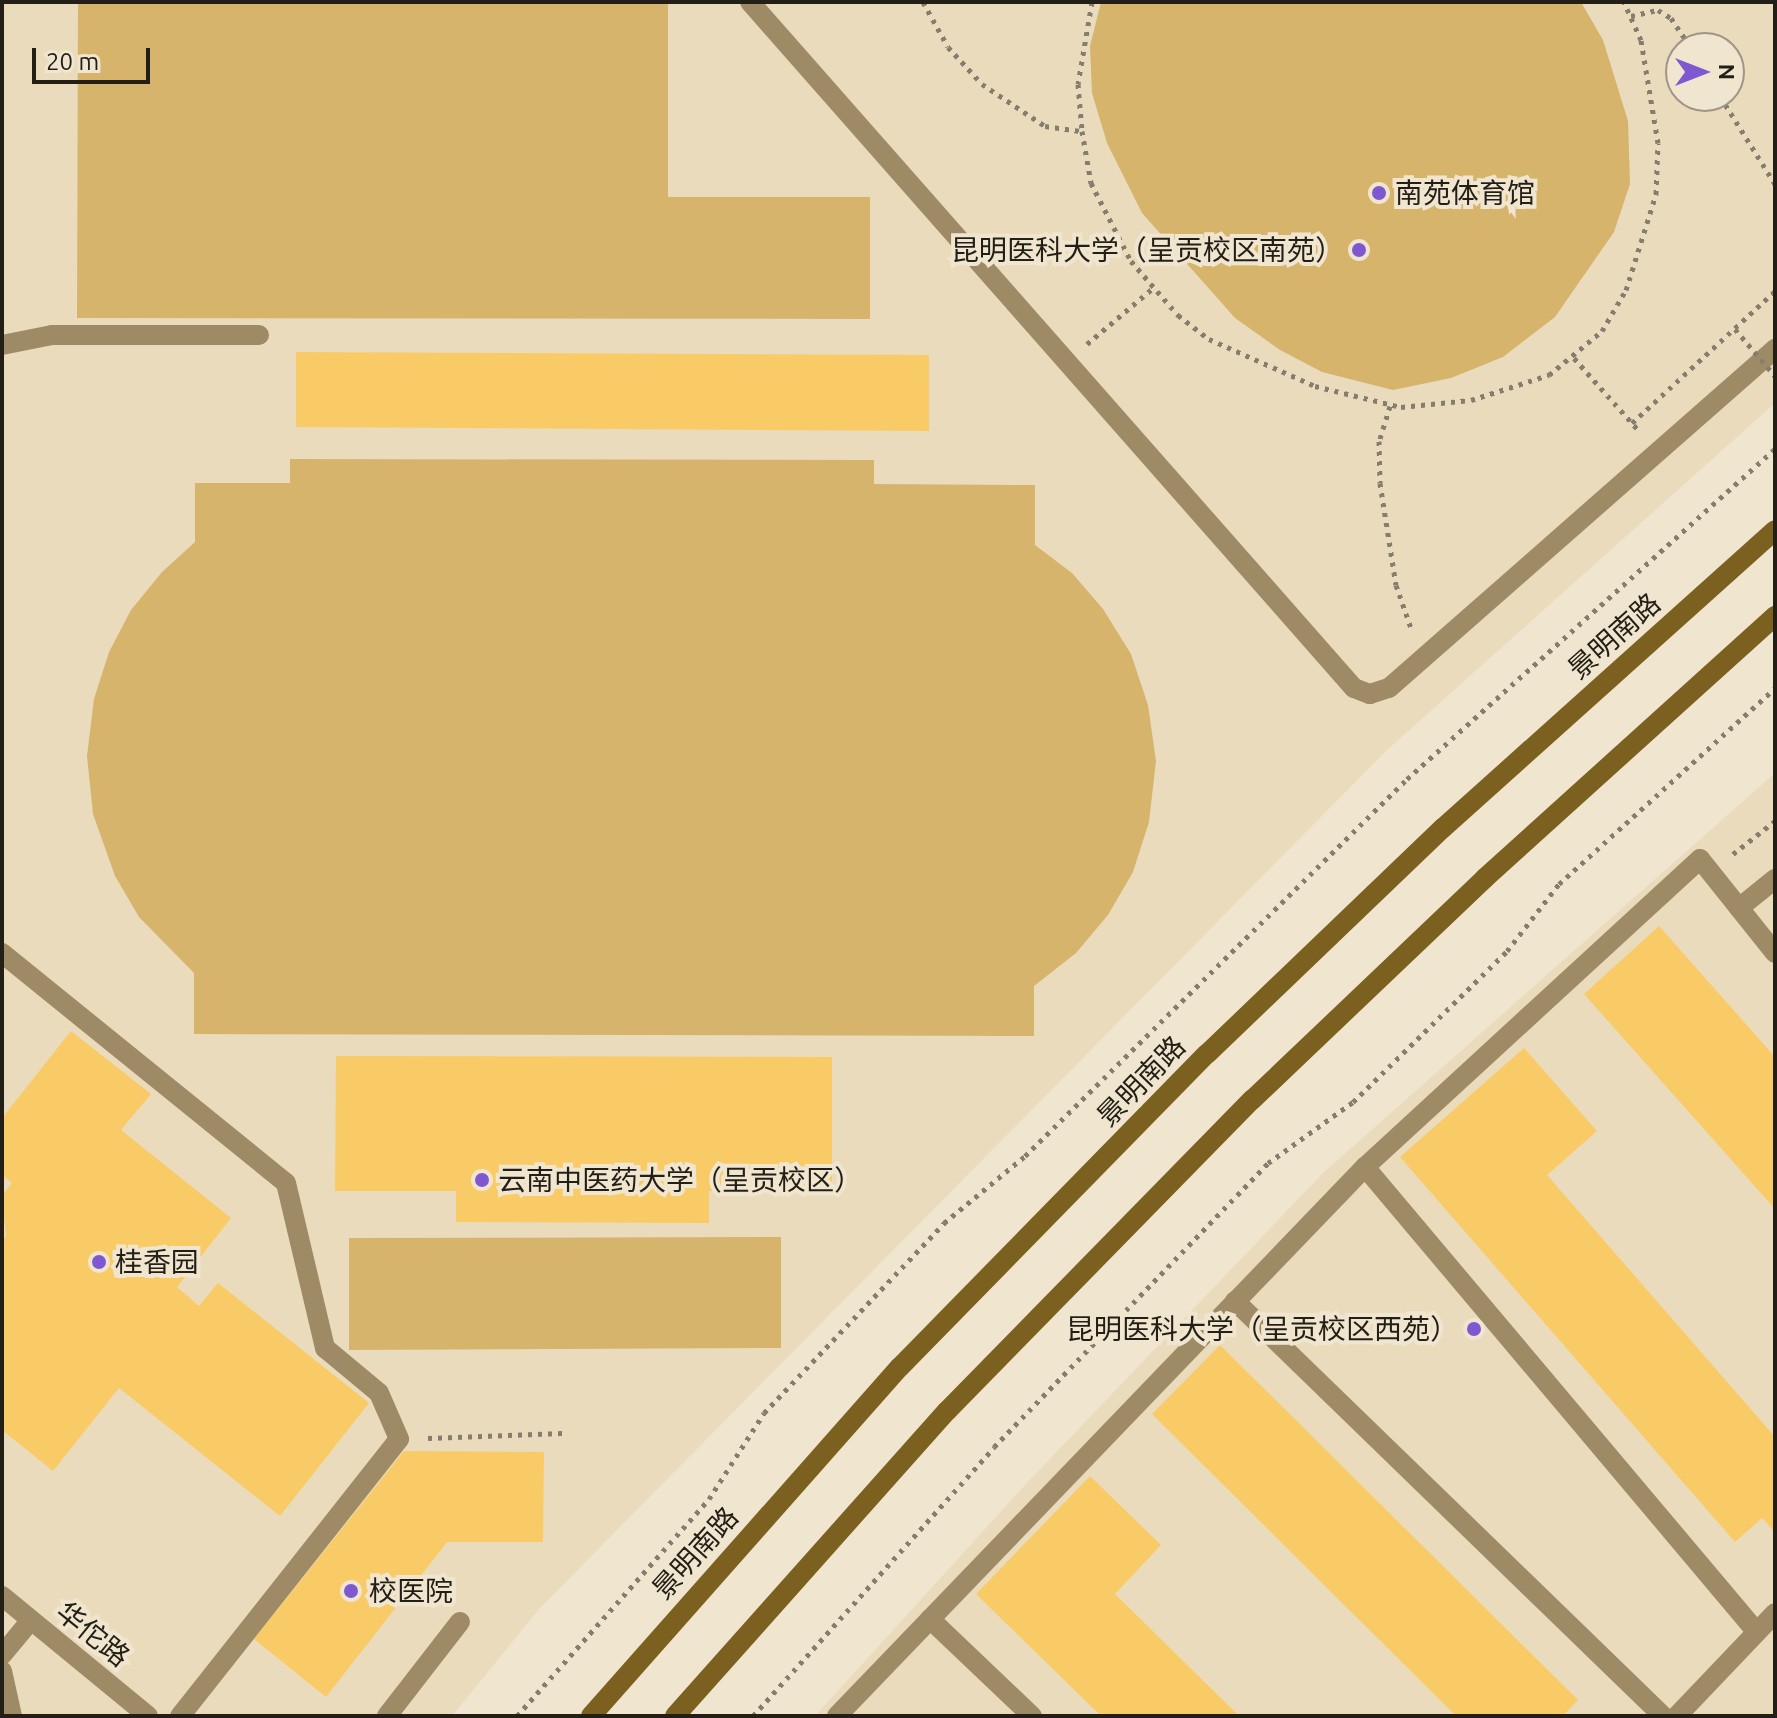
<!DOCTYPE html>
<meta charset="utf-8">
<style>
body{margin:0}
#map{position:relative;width:1777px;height:1718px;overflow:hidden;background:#f0e5ce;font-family:Ubuntu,"Noto Sans SC",sans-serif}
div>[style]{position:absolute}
.built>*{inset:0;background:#eadbbd}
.green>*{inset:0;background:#d7b46c}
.building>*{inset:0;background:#f9cb66}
.path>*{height:5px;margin-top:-2.5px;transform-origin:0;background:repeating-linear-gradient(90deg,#857d6e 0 4px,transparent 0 10px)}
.lane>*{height:20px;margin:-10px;padding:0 10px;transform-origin:10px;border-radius:10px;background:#9e8b65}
.secondary>*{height:20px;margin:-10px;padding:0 10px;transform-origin:10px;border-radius:10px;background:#7b601f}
.path-bridge>*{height:5px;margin-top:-2.5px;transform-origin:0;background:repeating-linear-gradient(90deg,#857d6e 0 4px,transparent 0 10px)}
.dots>*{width:22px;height:22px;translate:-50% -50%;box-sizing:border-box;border:4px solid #f0e5ce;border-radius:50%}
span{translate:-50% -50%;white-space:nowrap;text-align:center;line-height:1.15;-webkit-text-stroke:8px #f0e5ce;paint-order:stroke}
.poi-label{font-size:28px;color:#231e16}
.left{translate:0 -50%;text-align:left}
.right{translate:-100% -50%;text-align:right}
.street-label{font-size:28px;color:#231e16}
.frame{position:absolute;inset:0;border:4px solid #231e16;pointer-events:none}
.north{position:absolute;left:1665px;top:32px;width:80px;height:80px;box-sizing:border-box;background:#f0e5ce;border:2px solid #9e9584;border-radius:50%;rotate:90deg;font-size:22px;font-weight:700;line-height:32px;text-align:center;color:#231e16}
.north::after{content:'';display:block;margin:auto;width:28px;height:36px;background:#7f58d1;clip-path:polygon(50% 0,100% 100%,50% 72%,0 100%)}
.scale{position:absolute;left:32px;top:48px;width:118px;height:36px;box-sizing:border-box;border:4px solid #231e16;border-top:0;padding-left:10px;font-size:24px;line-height:28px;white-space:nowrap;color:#231e16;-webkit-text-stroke:6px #f0e5ce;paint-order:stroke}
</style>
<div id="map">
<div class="built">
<i style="clip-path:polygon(evenodd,2px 2px,1775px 2px,1775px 403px,1386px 751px,539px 1609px,452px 1716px,2px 1716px,2px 2px,1681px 48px,1729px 48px,1729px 96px,1681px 96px,1681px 48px)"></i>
<i style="clip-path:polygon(1775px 773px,1775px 1716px,815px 1716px,1025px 1485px,1323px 1173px)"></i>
</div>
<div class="green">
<i style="clip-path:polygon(78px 2px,668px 2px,668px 197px,870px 197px,870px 319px,77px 318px)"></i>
<i style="clip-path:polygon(1101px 2px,1581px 2px,1603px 40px,1628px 121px,1630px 184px,1614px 232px,1555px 317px,1503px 357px,1451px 378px,1393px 390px,1322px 372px,1280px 350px,1235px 318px,1142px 213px,1107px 143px,1092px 93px,1090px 46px)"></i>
<i style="clip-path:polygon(290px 459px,874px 460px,874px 484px,1035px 485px,1035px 545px,1072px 573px,1103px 609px,1131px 654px,1148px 705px,1156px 761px,1149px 822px,1133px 872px,1108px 915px,1076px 953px,1034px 986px,1034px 1036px,194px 1034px,194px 973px,139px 917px,115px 876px,93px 814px,87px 756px,94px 699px,109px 652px,131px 610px,162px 572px,195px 542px,195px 483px,290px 483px)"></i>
<i style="clip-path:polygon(781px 1237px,781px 1348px,349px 1350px,349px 1238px)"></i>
</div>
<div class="building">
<i style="clip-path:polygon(296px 352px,929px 355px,929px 431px,296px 427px)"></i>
<i style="clip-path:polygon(1659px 926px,1775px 1057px,1775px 1209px,1584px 994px)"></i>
<i style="clip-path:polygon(71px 1031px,151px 1094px,121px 1130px,231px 1218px,177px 1287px,199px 1306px,218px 1283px,369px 1403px,280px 1516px,119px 1388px,53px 1471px,2px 1430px,2px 1241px,6px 1236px,2px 1196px,12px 1183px,2px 1175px,2px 1118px)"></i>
<i style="clip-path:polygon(1524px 1048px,1597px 1131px,1547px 1175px,1775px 1437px,1773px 1530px,1762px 1518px,1735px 1542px,1400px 1157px)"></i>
<i style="clip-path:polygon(336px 1056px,832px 1057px,832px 1191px,709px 1191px,709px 1223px,456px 1222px,456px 1191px,335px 1191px)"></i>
<i style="clip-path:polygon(1220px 1345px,1578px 1700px,1563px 1716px,1456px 1716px,1152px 1414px)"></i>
<i style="clip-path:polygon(404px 1451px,544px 1452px,543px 1542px,447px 1542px,326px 1697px,254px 1639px)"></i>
<i style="clip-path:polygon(1090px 1476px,1161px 1545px,1115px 1594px,1239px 1716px,1101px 1716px,976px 1594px)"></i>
</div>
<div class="path">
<i style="left:923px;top:2px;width:51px;rotate:60.9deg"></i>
<i style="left:948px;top:47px;width:50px;rotate:47.4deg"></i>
<i style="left:982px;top:84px;width:76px;rotate:33.7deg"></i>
<i style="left:1045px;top:126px;width:37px;rotate:8deg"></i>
<i style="left:1092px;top:2px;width:83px;rotate:99.7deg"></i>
<i style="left:1078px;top:84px;width:47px;rotate:85.1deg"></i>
<i style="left:1082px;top:131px;width:53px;rotate:80.2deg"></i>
<i style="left:1091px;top:183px;width:88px;rotate:62.9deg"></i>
<i style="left:1131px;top:261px;width:72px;rotate:49deg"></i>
<i style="left:1178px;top:315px;width:39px;rotate:38deg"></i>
<i style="left:1209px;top:339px;width:116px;rotate:23.9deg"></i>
<i style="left:1315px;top:386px;width:89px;rotate:13.7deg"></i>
<i style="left:1401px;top:407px;width:70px;rotate:-5.7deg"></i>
<i style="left:1471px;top:400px;width:82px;rotate:-17.8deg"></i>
<i style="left:1549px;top:375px;width:69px;rotate:-39.7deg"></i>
<i style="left:1602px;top:331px;width:48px;rotate:-59.7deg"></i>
<i style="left:1626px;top:290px;width:101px;rotate:-72.6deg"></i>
<i style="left:1656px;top:194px;width:51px;rotate:-87.8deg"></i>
<i style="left:1658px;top:143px;width:104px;rotate:-99.4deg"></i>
<i style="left:1641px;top:40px;width:42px;rotate:-114.1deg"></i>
<i style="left:1631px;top:16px;width:28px;rotate:-13deg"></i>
<i style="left:1658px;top:10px;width:15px;rotate:32deg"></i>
<i style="left:1671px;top:18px;width:36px;rotate:56deg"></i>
<i style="left:1720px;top:96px;width:104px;rotate:58deg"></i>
<i style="left:1087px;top:344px;width:87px;rotate:-40.3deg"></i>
<i style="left:1574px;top:358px;width:99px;rotate:48.3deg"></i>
<i style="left:1390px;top:406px;width:37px;rotate:107deg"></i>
<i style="left:1379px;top:441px;width:42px;rotate:88.6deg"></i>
<i style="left:1380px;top:483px;width:103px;rotate:81.1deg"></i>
<i style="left:1396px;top:585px;width:49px;rotate:70.8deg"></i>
<i style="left:1632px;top:423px;width:195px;rotate:-42.7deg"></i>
<i style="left:1733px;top:854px;width:53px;rotate:-38.2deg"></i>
<i style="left:428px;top:1438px;width:135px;rotate:-2.1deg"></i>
<i style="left:517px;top:1716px;width:290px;rotate:-48.5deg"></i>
<i style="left:709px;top:1499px;width:102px;rotate:-57.4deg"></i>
<i style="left:764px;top:1413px;width:262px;rotate:-46.5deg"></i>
<i style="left:944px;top:1223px;width:105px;rotate:-39.6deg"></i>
<i style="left:1025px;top:1156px;width:537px;rotate:-44.62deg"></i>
<i style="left:1407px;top:779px;width:494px;rotate:-41.9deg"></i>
<i style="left:753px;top:1716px;width:361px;rotate:-48.1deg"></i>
<i style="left:994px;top:1447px;width:395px;rotate:-46deg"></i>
<i style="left:1268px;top:1163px;width:105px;rotate:-35.7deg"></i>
<i style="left:1353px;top:1102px;width:216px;rotate:-44.4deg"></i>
<i style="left:1507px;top:951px;width:85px;rotate:-52.2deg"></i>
<i style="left:1559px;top:884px;width:292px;rotate:-42.2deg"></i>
</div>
<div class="lane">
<i style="left:750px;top:2px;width:914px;rotate:48.64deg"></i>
<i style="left:1354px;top:688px;width:17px;rotate:21deg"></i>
<i style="left:1370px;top:694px;width:20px;rotate:-18deg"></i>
<i style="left:1389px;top:688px;width:514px;rotate:-41.29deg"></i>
<i style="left:2px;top:345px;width:51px;rotate:-11.3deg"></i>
<i style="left:52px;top:335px;width:207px"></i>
<i style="left:1739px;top:908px;width:46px;rotate:-38.9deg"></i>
<i style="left:2px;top:953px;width:365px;rotate:39deg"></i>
<i style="left:286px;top:1183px;width:170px;rotate:76.7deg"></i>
<i style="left:325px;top:1348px;width:70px;rotate:39.8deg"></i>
<i style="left:379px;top:1393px;width:50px;rotate:66.5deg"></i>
<i style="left:399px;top:1439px;width:353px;rotate:128.3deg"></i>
<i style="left:1365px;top:1167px;width:605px;rotate:49.89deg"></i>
<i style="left:1235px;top:1301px;width:596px;rotate:44.12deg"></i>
<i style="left:2px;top:1596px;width:189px;rotate:39.4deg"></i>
<i style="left:930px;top:1619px;width:141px;rotate:43.6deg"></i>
<i style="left:2px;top:1655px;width:45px;rotate:-50.4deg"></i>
<i style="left:2px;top:1671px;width:46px;rotate:77.5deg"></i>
<i style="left:387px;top:1716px;width:119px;rotate:-52.2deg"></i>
<i style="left:837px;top:1716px;width:762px;rotate:-46.12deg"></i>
<i style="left:1365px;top:1167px;width:455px;rotate:-42.6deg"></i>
<i style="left:1700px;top:859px;width:120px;rotate:51.4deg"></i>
<i style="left:1677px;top:1716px;width:142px;rotate:-46.4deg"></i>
</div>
<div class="secondary">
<i style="left:591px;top:1716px;width:466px;rotate:-48.5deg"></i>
<i style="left:900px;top:1367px;width:438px;rotate:-45.6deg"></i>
<i style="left:1207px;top:1054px;width:327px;rotate:-43.8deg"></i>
<i style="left:1443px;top:828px;width:446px;rotate:-41.9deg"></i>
<i style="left:675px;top:1716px;width:409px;rotate:-48.3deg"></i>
<i style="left:947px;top:1411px;width:436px;rotate:-45.6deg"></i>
<i style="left:1252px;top:1100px;width:322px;rotate:-43.6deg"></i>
<i style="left:1485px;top:878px;width:391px;rotate:-42.1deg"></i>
</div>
<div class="path-bridge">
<i style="left:1735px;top:329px;width:62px;rotate:49.6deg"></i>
</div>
<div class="dots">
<i style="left:1379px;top:193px;background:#7f58d1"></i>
<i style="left:1359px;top:250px;background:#7f58d1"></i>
<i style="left:482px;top:1180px;background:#7f58d1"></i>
<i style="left:99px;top:1262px;background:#7f58d1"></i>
<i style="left:1474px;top:1329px;background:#7f58d1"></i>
<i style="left:351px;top:1591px;background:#7f58d1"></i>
</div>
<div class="poi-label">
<span class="left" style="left:1395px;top:193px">南苑体育馆</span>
<span class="right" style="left:1343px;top:250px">昆明医科大学（呈贡校区南苑）</span>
<span class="left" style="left:498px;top:1180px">云南中医药大学（呈贡校区）</span>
<span class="left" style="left:115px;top:1262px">桂香园</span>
<span class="right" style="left:1458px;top:1329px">昆明医科大学（呈贡校区西苑）</span>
<span class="left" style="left:369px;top:1591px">校医院</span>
</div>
<div class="street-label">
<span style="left:1614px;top:636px;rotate:-42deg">景明南路</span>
<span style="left:1141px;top:1081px;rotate:-46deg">景明南路</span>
<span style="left:695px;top:1553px;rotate:-48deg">景明南路</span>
<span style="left:93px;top:1634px;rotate:39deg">华佗路</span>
</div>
<div class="frame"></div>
<div class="north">N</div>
<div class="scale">20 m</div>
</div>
